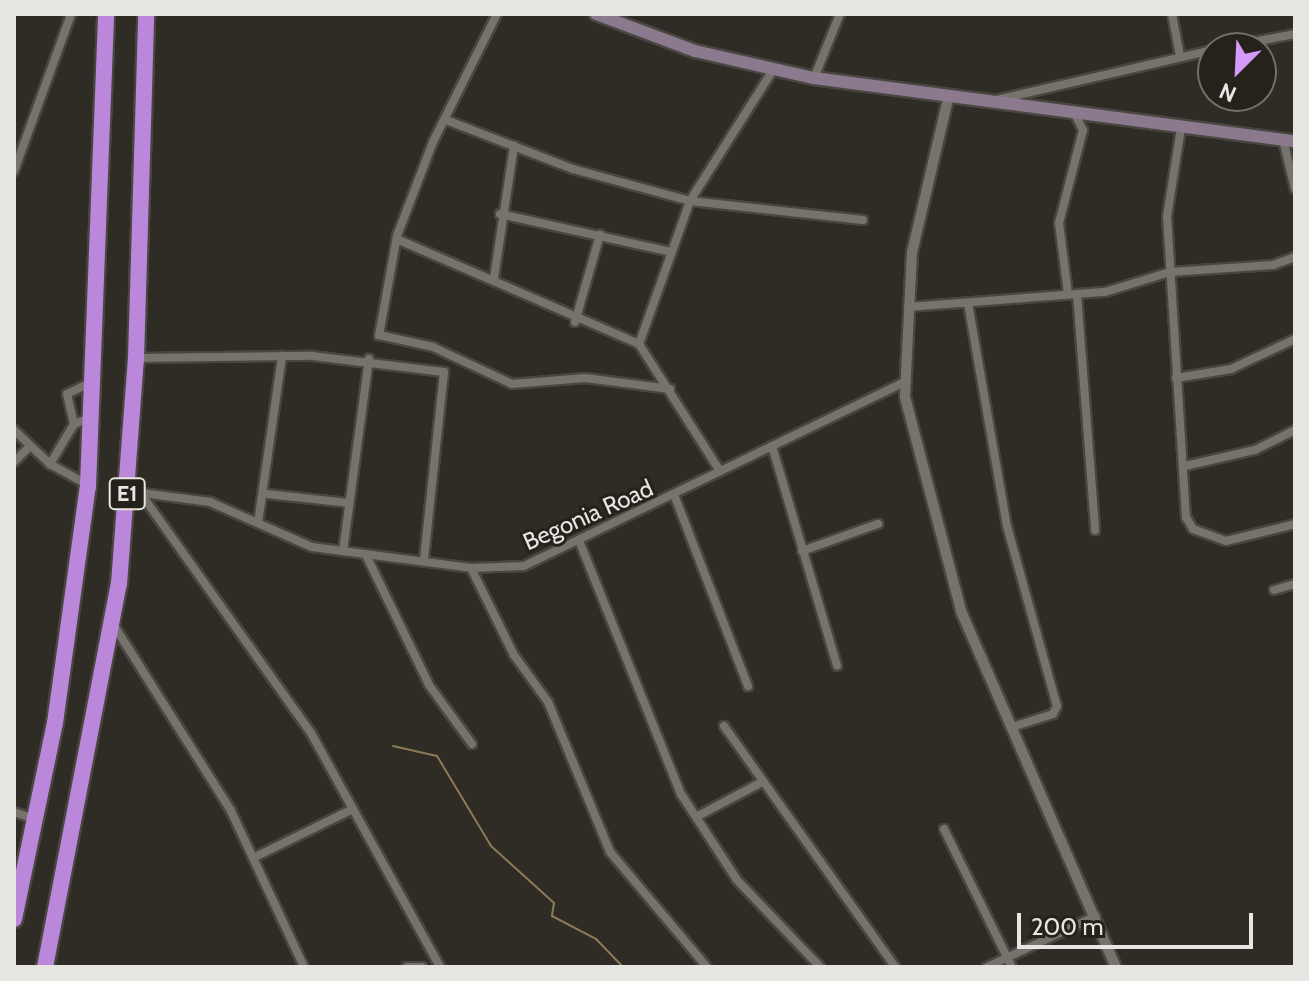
<!DOCTYPE html>
<style>
body{margin:0}
#map{position:relative;width:1309px;height:981px;overflow:hidden;background:#2f2b25;font-family:Cabin,sans-serif}
div>[style]{position:absolute}
.stream>*{height:2px;margin:-1px;padding:0 1px;transform-origin:1px;border-radius:1px;background:#8c7a58}
.roads{filter:drop-shadow(2px 0 #494641) drop-shadow(-2px 0 #494641) drop-shadow(0 2px #494641) drop-shadow(0 -2px #494641)}
.minor>*{height:8px;margin:-4px;padding:0 4px;transform-origin:4px;border-radius:4px;background:#77736c}
.tertiary>*{height:10px;margin:-5px;padding:0 5px;transform-origin:5px;border-radius:5px;background:#77736c}
.secondary>*{height:12px;margin:-6px;padding:0 6px;transform-origin:6px;border-radius:6px;background:#8b798d}
.motorway>*{height:16px;margin:-8px;padding:0 8px;transform-origin:8px;border-radius:8px;background:#ba87db}
span{translate:-50% -50%;white-space:nowrap;text-align:center;line-height:1.15;-webkit-text-stroke:6px #25211b;paint-order:stroke}
.shield-label span{padding:2px 6px;background:#25211b;border:2px solid;border-radius:6px;-webkit-text-stroke-width:0}
.shield-label{font-size:22px;color:#e8e6e2;font-weight:700}
.street-label{font-size:24px;color:#e8e6e2}
.frame{position:absolute;inset:0;border:16px solid #e8e6e2;pointer-events:none}
.north{position:absolute;left:1197px;top:32px;width:80px;height:80px;box-sizing:border-box;background:#25211b;border:2px solid #73706b;border-radius:50%;rotate:204deg;font-size:22px;font-weight:700;line-height:32px;text-align:center;color:#e8e6e2}
.north::after{content:'';display:block;margin:auto;width:28px;height:36px;background:#d59bfb;clip-path:polygon(50% 0,100% 100%,50% 72%,0 100%)}
.scale{position:absolute;left:1017px;top:913px;width:236px;height:36px;box-sizing:border-box;border:4px solid #e8e6e2;border-top:0;padding-left:10px;font-size:24px;line-height:28px;white-space:nowrap;color:#e8e6e2;-webkit-text-stroke:6px #25211b;paint-order:stroke}
</style>
<div id="map">
<div class="stream">
<i style="left:393px;top:746px;width:45px;rotate:12.8deg"></i>
<i style="left:437px;top:756px;width:105px;rotate:59deg"></i>
<i style="left:491px;top:846px;width:85px;rotate:42.1deg"></i>
<i style="left:554px;top:903px;width:13px;rotate:99deg"></i>
<i style="left:552px;top:916px;width:50px;rotate:27.6deg"></i>
<i style="left:596px;top:939px;width:39px;rotate:46deg"></i>
</div>
<div class="roads">
<div class="minor">
<i style="left:497px;top:14px;width:143px;rotate:116.6deg"></i>
<i style="left:433px;top:142px;width:101px;rotate:111deg"></i>
<i style="left:397px;top:236px;width:101px;rotate:100.3deg"></i>
<i style="left:379px;top:335px;width:55px;rotate:12.5deg"></i>
<i style="left:433px;top:347px;width:87px;rotate:25.1deg"></i>
<i style="left:512px;top:384px;width:73px;rotate:-4.7deg"></i>
<i style="left:585px;top:378px;width:86px;rotate:7.4deg"></i>
<i style="left:1172px;top:14px;width:43px;rotate:79.2deg"></i>
<i style="left:1221px;top:48px;width:75px;rotate:-10.7deg"></i>
<i style="left:773px;top:70px;width:155px;rotate:122.4deg"></i>
<i style="left:690px;top:201px;width:174px;rotate:6.3deg"></i>
<i style="left:814px;top:78px;width:69px;rotate:-67.9deg"></i>
<i style="left:996px;top:100px;width:223px;rotate:-13deg"></i>
<i style="left:446px;top:120px;width:136px;rotate:21.1deg"></i>
<i style="left:573px;top:169px;width:121px;rotate:15.3deg"></i>
<i style="left:690px;top:201px;width:152px;rotate:109.6deg"></i>
<i style="left:1181px;top:128px;width:89px;rotate:99deg"></i>
<i style="left:1167px;top:216px;width:302px;rotate:86.4deg"></i>
<i style="left:1186px;top:517px;width:14px;rotate:60deg"></i>
<i style="left:1193px;top:529px;width:35px;rotate:20deg"></i>
<i style="left:1226px;top:541px;width:71px;rotate:-13.8deg"></i>
<i style="left:1283px;top:140px;width:50px;rotate:76.2deg"></i>
<i style="left:14px;top:171px;width:167px;rotate:-70deg"></i>
<i style="left:500px;top:214px;width:175px;rotate:12.5deg"></i>
<i style="left:399px;top:240px;width:262px;rotate:23.4deg"></i>
<i style="left:639px;top:344px;width:151px;rotate:57.5deg"></i>
<i style="left:494px;top:278px;width:134px;rotate:-81.4deg"></i>
<i style="left:1068px;top:294px;width:72px;rotate:-97.2deg"></i>
<i style="left:1059px;top:223px;width:96px;rotate:-75.5deg"></i>
<i style="left:1083px;top:130px;width:16px;rotate:-117deg"></i>
<i style="left:1077px;top:294px;width:237px;rotate:85.6deg"></i>
<i style="left:968px;top:303px;width:226px;rotate:80.1deg"></i>
<i style="left:1007px;top:526px;width:187px;rotate:74.5deg"></i>
<i style="left:1057px;top:706px;width:9px;rotate:117deg"></i>
<i style="left:1053px;top:714px;width:43px;rotate:162.4deg"></i>
<i style="left:908px;top:307px;width:198px;rotate:-4.4deg"></i>
<i style="left:1105px;top:292px;width:68px;rotate:-17.1deg"></i>
<i style="left:1170px;top:272px;width:103px;rotate:-3.9deg"></i>
<i style="left:1273px;top:265px;width:23px;rotate:-20deg"></i>
<i style="left:575px;top:322px;width:91px;rotate:-74deg"></i>
<i style="left:137px;top:358px;width:175px;rotate:-0.7deg"></i>
<i style="left:312px;top:356px;width:133px;rotate:6.9deg"></i>
<i style="left:444px;top:372px;width:189px;rotate:96.1deg"></i>
<i style="left:1176px;top:378px;width:56px;rotate:-9.3deg"></i>
<i style="left:1231px;top:369px;width:71px;rotate:-25.1deg"></i>
<i style="left:74px;top:424px;width:31px;rotate:-103deg"></i>
<i style="left:67px;top:394px;width:30px;rotate:-26deg"></i>
<i style="left:14px;top:430px;width:50px;rotate:43.4deg"></i>
<i style="left:50px;top:464px;width:43px;rotate:28.9deg"></i>
<i style="left:772px;top:446px;width:229px;rotate:73.5deg"></i>
<i style="left:14px;top:462px;width:21px;rotate:-45deg"></i>
<i style="left:50px;top:464px;width:47px;rotate:-59deg"></i>
<i style="left:74px;top:424px;width:19px;rotate:-21deg"></i>
<i style="left:1185px;top:466px;width:72px;rotate:-12.9deg"></i>
<i style="left:1255px;top:450px;width:45px;rotate:-26.6deg"></i>
<i style="left:127px;top:491px;width:84px;rotate:7.5deg"></i>
<i style="left:210px;top:502px;width:111px;rotate:23.8deg"></i>
<i style="left:312px;top:547px;width:160px;rotate:7.5deg"></i>
<i style="left:471px;top:568px;width:53px;rotate:-2.2deg"></i>
<i style="left:524px;top:566px;width:423px;rotate:-25.8deg"></i>
<i style="left:139px;top:491px;width:297px;rotate:54.6deg"></i>
<i style="left:311px;top:733px;width:267px;rotate:61.1deg"></i>
<i style="left:267px;top:494px;width:81px;rotate:6.3deg"></i>
<i style="left:675px;top:497px;width:203px;rotate:68.9deg"></i>
<i style="left:258px;top:523px;width:169px;rotate:-81.8deg"></i>
<i style="left:580px;top:543px;width:271px;rotate:68.1deg"></i>
<i style="left:681px;top:794px;width:103px;rotate:56.9deg"></i>
<i style="left:737px;top:880px;width:120px;rotate:46.3deg"></i>
<i style="left:343px;top:551px;width:194px;rotate:-82.3deg"></i>
<i style="left:802px;top:551px;width:81px;rotate:-19.6deg"></i>
<i style="left:366px;top:555px;width:144px;rotate:64.1deg"></i>
<i style="left:429px;top:685px;width:73px;rotate:53.9deg"></i>
<i style="left:471px;top:568px;width:97px;rotate:63.7deg"></i>
<i style="left:514px;top:655px;width:58px;rotate:54.1deg"></i>
<i style="left:548px;top:702px;width:162px;rotate:67.5deg"></i>
<i style="left:610px;top:852px;width:150px;rotate:49.9deg"></i>
<i style="left:1274px;top:590px;width:22px;rotate:-16deg"></i>
<i style="left:113px;top:624px;width:221px;rotate:57.7deg"></i>
<i style="left:231px;top:811px;width:172px;rotate:64.9deg"></i>
<i style="left:724px;top:726px;width:296px;rotate:54.6deg"></i>
<i style="left:14px;top:812px;width:24px;rotate:19deg"></i>
<i style="left:696px;top:817px;width:75px;rotate:-27.9deg"></i>
<i style="left:944px;top:829px;width:154px;rotate:63.8deg"></i>
<i style="left:253px;top:858px;width:111px;rotate:-26.1deg"></i>
<i style="left:407px;top:967px;width:15px"></i>
<i style="left:987px;top:967px;width:120px;rotate:-25.1deg"></i>
</div>
<div class="tertiary">
<i style="left:948px;top:99px;width:157px;rotate:103.2deg"></i>
<i style="left:912px;top:252px;width:145px;rotate:92.8deg"></i>
<i style="left:905px;top:397px;width:221px;rotate:75.3deg"></i>
<i style="left:961px;top:611px;width:388px;rotate:66.5deg"></i>
</div>
<div class="secondary">
<i style="left:596px;top:14px;width:106px;rotate:20.5deg"></i>
<i style="left:695px;top:51px;width:122px;rotate:12.8deg"></i>
<i style="left:814px;top:78px;width:485px;rotate:7.5deg"></i>
</div>
<div class="motorway">
<i style="left:14px;top:919px;width:200px;rotate:-78.2deg"></i>
<i style="left:55px;top:723px;width:239px;rotate:-82.1deg"></i>
<i style="left:88px;top:486px;width:472px;rotate:-87.8deg"></i>
<i style="left:45px;top:967px;width:390px;rotate:-79.1deg"></i>
<i style="left:119px;top:584px;width:226px;rotate:-85.7deg"></i>
<i style="left:136px;top:359px;width:345px;rotate:-88.3deg"></i>
</div>
</div>
<div class="shield-label">
<span style="left:127px;top:494px">E1</span>
</div>
<div class="street-label">
<span style="left:588px;top:515px;rotate:-24deg">Begonia Road</span>
</div>
<div class="frame"></div>
<div class="north">N</div>
<div class="scale">200 m</div>
</div>
